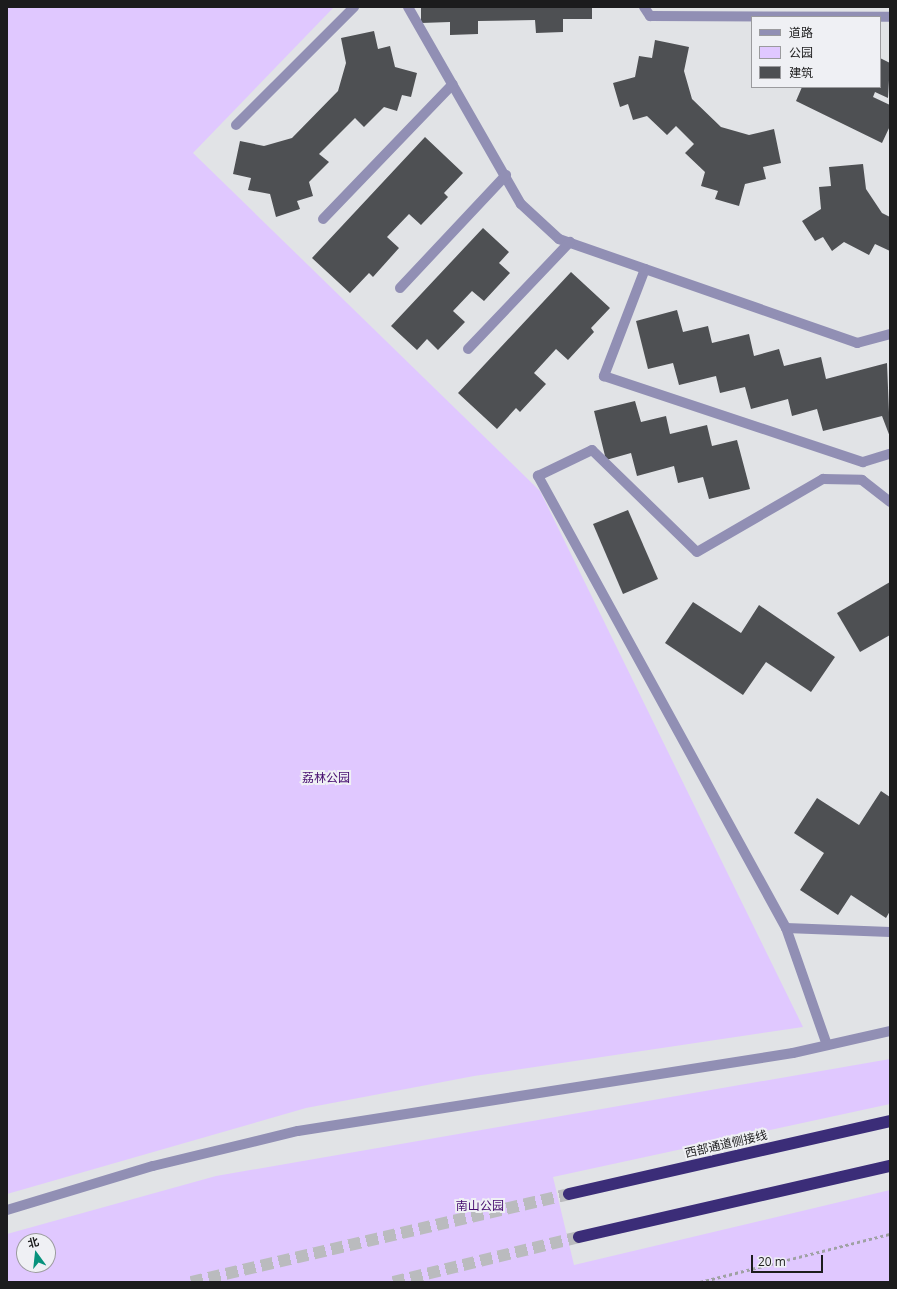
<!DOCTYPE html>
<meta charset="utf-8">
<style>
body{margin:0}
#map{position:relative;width:897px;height:1289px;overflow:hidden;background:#e1e3e6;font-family:"Open Sans","Noto Sans SC",sans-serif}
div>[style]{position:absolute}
.green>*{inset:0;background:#e0c8ff}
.building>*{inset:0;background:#4e5053}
.highway-tunnel>*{height:12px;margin-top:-6px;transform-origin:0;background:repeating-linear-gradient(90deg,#babbbe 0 12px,transparent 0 18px)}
.path>*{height:2.5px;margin-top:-1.25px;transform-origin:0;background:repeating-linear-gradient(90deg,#9fa1a3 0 3px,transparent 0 6px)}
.lane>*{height:10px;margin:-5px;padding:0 5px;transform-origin:5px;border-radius:5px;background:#918fb4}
.street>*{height:10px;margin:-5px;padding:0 5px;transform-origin:5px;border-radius:5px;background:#918fb4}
.highway>*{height:12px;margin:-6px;padding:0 6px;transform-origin:6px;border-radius:6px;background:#3b2d78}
span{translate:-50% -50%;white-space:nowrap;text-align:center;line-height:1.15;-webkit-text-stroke:4px #eff0f4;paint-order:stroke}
.park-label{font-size:12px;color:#460d6f}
.street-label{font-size:12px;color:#1c1c1d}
.frame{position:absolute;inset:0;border:8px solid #1c1c1d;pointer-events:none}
.legend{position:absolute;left:751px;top:16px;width:130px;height:72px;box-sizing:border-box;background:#eff0f4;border:1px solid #9b9b9e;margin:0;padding:5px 7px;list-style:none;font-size:12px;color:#1c1c1d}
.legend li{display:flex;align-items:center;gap:8px;height:20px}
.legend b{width:20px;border:1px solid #9b9b9e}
.north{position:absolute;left:16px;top:1233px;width:40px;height:40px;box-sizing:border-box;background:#eff0f4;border:1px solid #9b9b9e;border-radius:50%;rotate:345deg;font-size:11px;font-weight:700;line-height:16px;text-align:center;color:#1c1c1d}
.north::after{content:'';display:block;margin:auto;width:14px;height:18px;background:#07927c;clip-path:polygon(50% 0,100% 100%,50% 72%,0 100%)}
.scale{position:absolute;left:751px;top:1255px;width:72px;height:18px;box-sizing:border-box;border:2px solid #1c1c1d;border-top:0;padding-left:5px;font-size:12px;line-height:14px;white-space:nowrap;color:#1c1c1d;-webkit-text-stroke:3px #eff0f4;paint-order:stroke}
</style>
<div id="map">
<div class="green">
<i style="clip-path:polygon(7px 7px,334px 7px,193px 153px,540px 491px,803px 1027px,474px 1076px,306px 1108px,7px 1194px)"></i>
<i style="clip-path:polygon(evenodd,890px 1059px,890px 1104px,553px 1177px,574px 1265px,890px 1190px,890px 1282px,7px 1282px,7px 1234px,216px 1176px,890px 1059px,24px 1241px,48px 1241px,48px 1265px,24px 1265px,24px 1241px)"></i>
</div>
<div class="building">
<i style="clip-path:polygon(421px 7px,592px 7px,592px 19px,563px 19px,563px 32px,536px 33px,535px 20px,478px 21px,478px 34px,450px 35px,450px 22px,421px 23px)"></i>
<i style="clip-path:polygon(374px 31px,378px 49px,390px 46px,395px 67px,417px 73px,411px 97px,402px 95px,397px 111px,384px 107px,364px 127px,355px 118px,319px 154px,329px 162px,309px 182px,313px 196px,297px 201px,300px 209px,276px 217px,270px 194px,248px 190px,251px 178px,233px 174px,240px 141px,264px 146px,292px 138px,338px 91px,346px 63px,341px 38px)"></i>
<i style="clip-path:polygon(655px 40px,689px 47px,684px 71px,692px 99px,721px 127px,749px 135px,774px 129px,781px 163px,763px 167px,766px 179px,745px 184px,739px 206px,715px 199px,718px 191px,701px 186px,705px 172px,685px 153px,694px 144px,676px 126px,667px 135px,647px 116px,633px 120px,628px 104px,620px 107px,613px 83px,635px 77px,639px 56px,652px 58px)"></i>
<i style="clip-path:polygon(880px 58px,890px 63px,888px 98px,875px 92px,873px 97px,890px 105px,890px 126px,882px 143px,796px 101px,802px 87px,880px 87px)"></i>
<i style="clip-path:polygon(425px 137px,463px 173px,444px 193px,448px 197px,421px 225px,409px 214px,387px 237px,399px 248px,373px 277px,369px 273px,350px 293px,312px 258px)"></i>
<i style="clip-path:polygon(863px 164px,866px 189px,882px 213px,890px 217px,890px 251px,875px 244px,869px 255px,844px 242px,832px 251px,823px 237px,815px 241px,802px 221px,821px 209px,819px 187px,831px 186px,829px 167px)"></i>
<i style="clip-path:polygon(483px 228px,509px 252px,499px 263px,510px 273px,484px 301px,472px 291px,453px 311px,465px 322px,438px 350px,427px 339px,417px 350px,391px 326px)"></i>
<i style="clip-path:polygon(571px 272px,610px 308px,591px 328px,594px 332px,568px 360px,556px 349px,534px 373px,546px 384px,520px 412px,516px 408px,497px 429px,458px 393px)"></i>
<i style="clip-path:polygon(677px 310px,683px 332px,708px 326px,712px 343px,749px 334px,754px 356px,779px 349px,784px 366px,821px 357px,826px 379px,887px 363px,890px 437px,882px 416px,823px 431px,817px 409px,792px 416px,788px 399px,751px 409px,745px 387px,720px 393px,716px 376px,679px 385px,673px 363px,648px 369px,636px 321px)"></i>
<i style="clip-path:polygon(635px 401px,641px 422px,666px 416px,670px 434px,707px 425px,712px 446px,737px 440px,750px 489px,709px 499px,703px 477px,678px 483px,674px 466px,637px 476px,631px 453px,606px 460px,594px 411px)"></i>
<i style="clip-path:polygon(628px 510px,658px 579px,623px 594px,593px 524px)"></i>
<i style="clip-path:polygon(890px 582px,890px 635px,860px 652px,837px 613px)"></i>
<i style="clip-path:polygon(693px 602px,741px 633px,759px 605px,835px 657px,811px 692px,766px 662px,743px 695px,665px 643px)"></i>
<i style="clip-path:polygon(881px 791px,890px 797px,890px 911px,886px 918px,851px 895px,838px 915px,800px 890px,824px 853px,794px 833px,817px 798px,859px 825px)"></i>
</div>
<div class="highway-tunnel">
<i style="left:191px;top:1282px;width:388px;rotate:-13.1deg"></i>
<i style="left:393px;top:1282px;width:191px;rotate:-13.6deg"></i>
</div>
<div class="path">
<i style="left:700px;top:1282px;width:196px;rotate:-14.2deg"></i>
</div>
<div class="lane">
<i style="left:408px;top:7px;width:227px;rotate:60.2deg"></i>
<i style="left:521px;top:204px;width:52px;rotate:42.6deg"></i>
<i style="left:559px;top:239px;width:316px;rotate:19.2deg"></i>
<i style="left:857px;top:343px;width:34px;rotate:-15deg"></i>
<i style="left:236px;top:125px;width:167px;rotate:-45deg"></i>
<i style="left:323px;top:219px;width:187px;rotate:-46.1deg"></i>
<i style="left:645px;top:269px;width:115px;rotate:111deg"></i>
<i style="left:604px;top:376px;width:273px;rotate:18.4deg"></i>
<i style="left:863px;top:462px;width:28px;rotate:-17deg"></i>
<i style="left:400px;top:288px;width:155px;rotate:-46.8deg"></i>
<i style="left:468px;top:349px;width:148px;rotate:-46.4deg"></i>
<i style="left:786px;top:928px;width:104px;rotate:2.2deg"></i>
<i style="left:827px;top:1045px;width:124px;rotate:-109.3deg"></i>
<i style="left:786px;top:928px;width:516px;rotate:-118.75deg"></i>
<i style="left:538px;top:476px;width:60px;rotate:-25.7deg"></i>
<i style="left:592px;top:450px;width:146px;rotate:44.2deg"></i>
<i style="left:697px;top:552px;width:146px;rotate:-30.1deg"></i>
<i style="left:823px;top:479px;width:39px;rotate:1deg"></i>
<i style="left:862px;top:480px;width:36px;rotate:38deg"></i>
</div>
<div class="street">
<i style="left:644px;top:7px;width:11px;rotate:56deg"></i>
<i style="left:650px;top:16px;width:240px;rotate:0.2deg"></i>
<i style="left:7px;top:1210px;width:152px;rotate:-16.8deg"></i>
<i style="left:153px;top:1166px;width:149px;rotate:-13.6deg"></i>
<i style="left:298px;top:1131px;width:501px;rotate:-8.95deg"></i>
<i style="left:793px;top:1053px;width:99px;rotate:-12.8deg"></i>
</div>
<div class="highway">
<i style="left:569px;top:1194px;width:329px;rotate:-12.8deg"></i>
<i style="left:579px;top:1237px;width:319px;rotate:-12.9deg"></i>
</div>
<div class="park-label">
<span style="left:326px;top:778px">荔林公园</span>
<span style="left:480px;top:1206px">南山公园</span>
</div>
<div class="street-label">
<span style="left:726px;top:1144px;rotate:-13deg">西部通道侧接线</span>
</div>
<div class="frame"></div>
<ul class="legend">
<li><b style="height:5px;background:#918fb4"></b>道路</li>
<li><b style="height:11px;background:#e0c8ff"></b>公园</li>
<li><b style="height:11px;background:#4e5053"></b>建筑</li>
</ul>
<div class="north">北</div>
<div class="scale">20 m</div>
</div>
